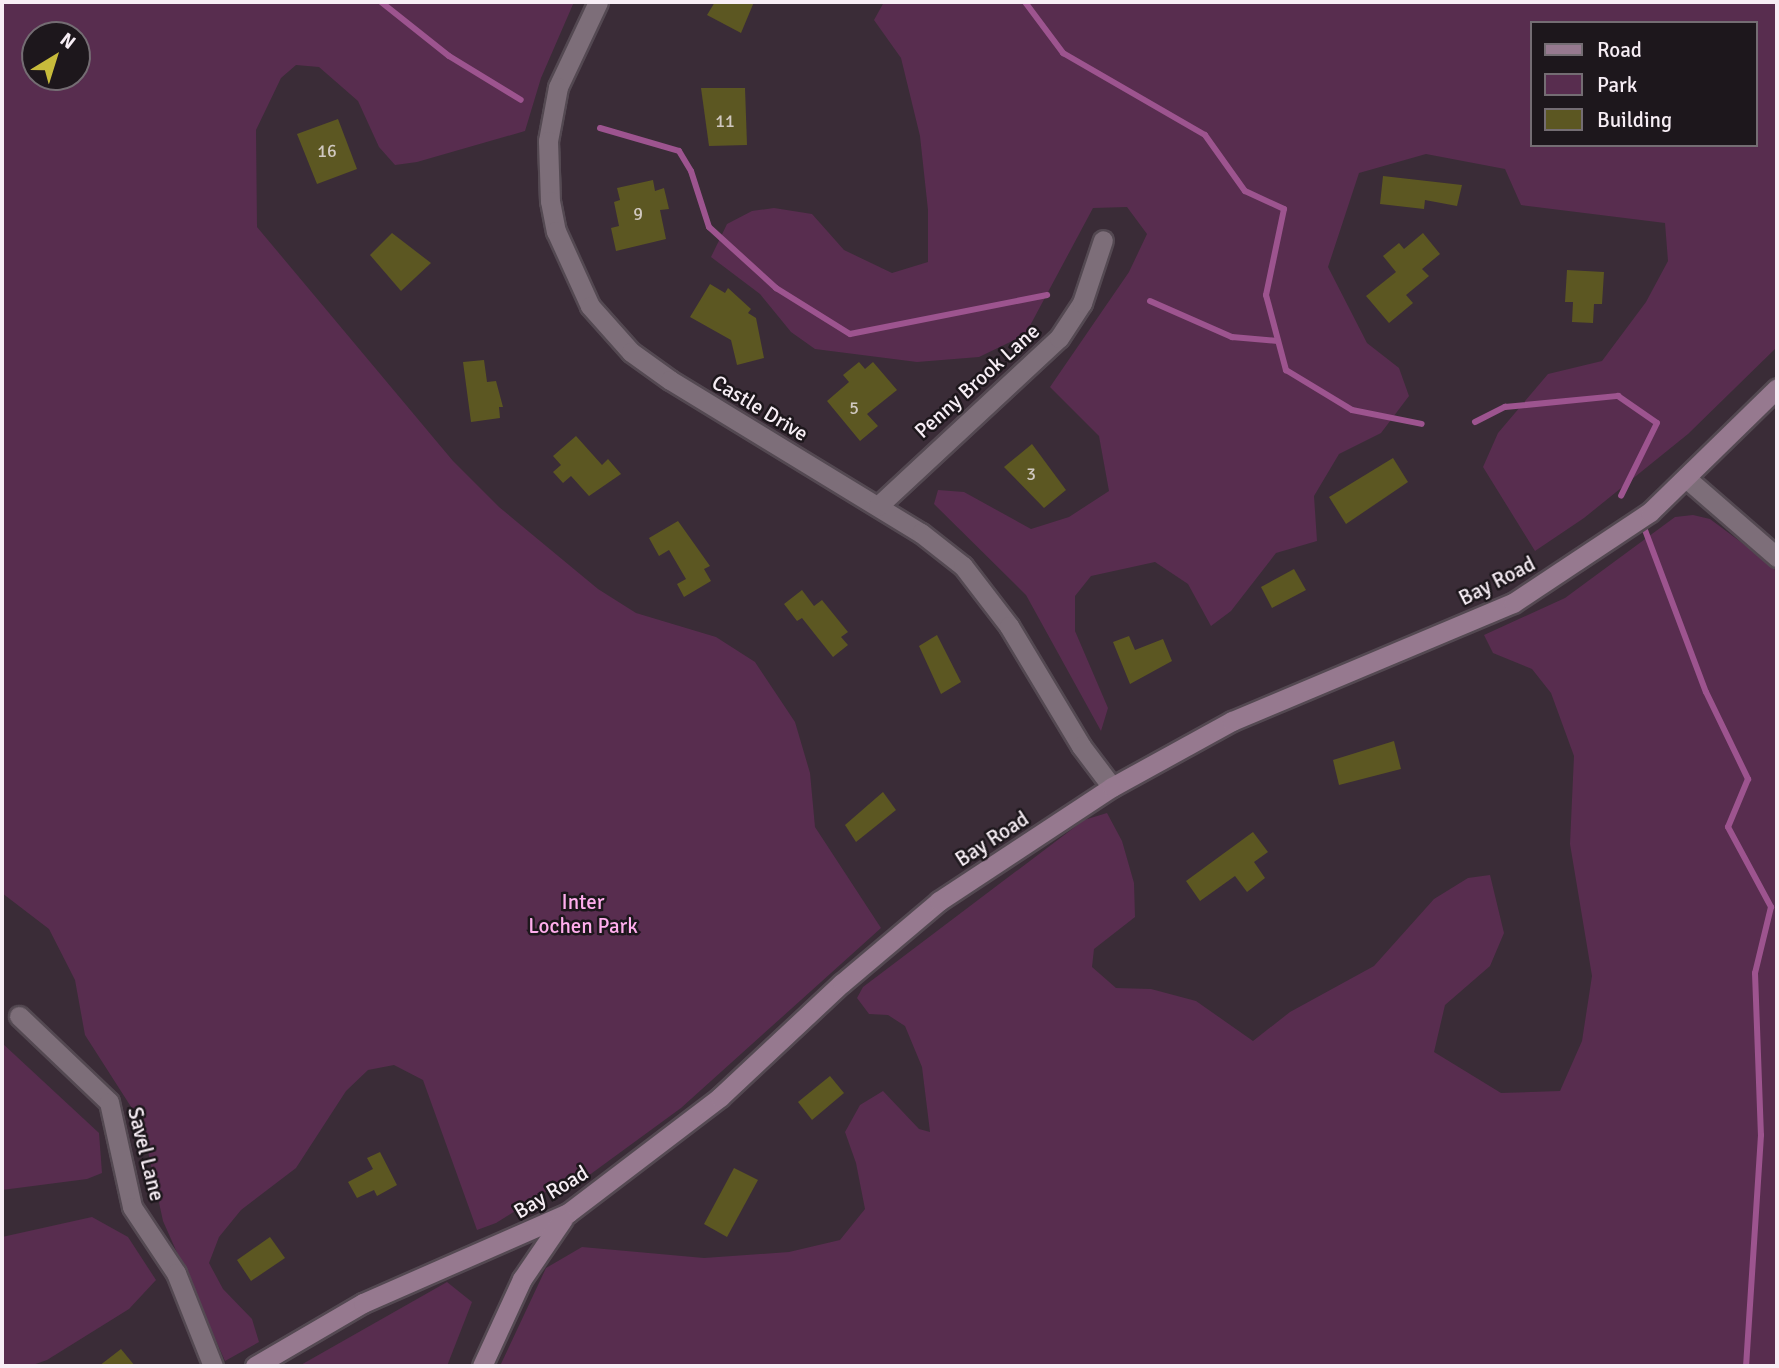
<!DOCTYPE html>
<style>
body{margin:0}
#map{position:relative;width:1779px;height:1368px;overflow:hidden;background:#3a2c37;font-family:Signika,sans-serif}
div>[style]{position:absolute}
.green>*{inset:0;background:#582d4f}
.stream>*{height:6px;margin:-3px;padding:0 3px;transform-origin:3px;border-radius:3px;background:#9d548f}
.building>*{inset:0;background:#5c5722}
.roads{filter:drop-shadow(2px 0 #544952) drop-shadow(-2px 0 #544952) drop-shadow(0 2px #544952) drop-shadow(0 -2px #544952)}
.minor>*{height:19px;margin:-9.5px;padding:0 9.5px;transform-origin:9.5px;border-radius:9.5px;background:#7d6e79}
.secondary>*{height:19px;margin:-9.5px;padding:0 9.5px;transform-origin:9.5px;border-radius:9.5px;background:#96798f}
span{translate:-50% -50%;white-space:nowrap;text-align:center;line-height:1.15;-webkit-text-stroke:5px #1d171c;paint-order:stroke}
.number-label{font-size:18px;color:#d0c8c0}
.number-label span{-webkit-text-stroke-width:0}
.street-label{font-size:21px;color:#f7eef5}
.park-label{font-size:21px;color:#ffaeed}
.frame{position:absolute;inset:0;border:4px solid #f7eef5;pointer-events:none}
.legend{position:absolute;left:1530px;top:21px;width:228px;height:126px;box-sizing:border-box;background:#1d171c;border:2px solid #746d73;margin:0;padding:9px 12px;list-style:none;font-size:21px;color:#f7eef5}
.legend li{display:flex;align-items:center;gap:14px;height:35px}
.legend b{width:35px;border:2px solid #746d73}
.north{position:absolute;left:21px;top:21px;width:70px;height:70px;box-sizing:border-box;background:#1d171c;border:2px solid #746d73;border-radius:50%;rotate:38deg;font-size:19px;font-weight:700;line-height:28px;text-align:center;color:#f7eef5}
.north::after{content:'';display:block;margin:auto;width:24px;height:32px;background:#c7bb3b;clip-path:polygon(50% 0,100% 100%,50% 72%,0 100%)}
</style>
<div id="map">
<div class="green">
<i style="clip-path:polygon(evenodd,2px 2px,574px 2px,541px 78px,525px 131px,417px 162px,395px 165px,379px 147px,358px 101px,319px 67px,296px 65px,281px 78px,256px 130px,257px 227px,453px 461px,499px 507px,598px 589px,636px 613px,716px 637px,755px 662px,795px 722px,810px 773px,815px 827px,881px 928px,681px 1108px,562px 1195px,552px 1188px,496px 1223px,477px 1230px,423px 1080px,394px 1065px,368px 1070px,346px 1091px,296px 1168px,241px 1210px,219px 1237px,209px 1263px,223px 1289px,252px 1319px,259px 1342px,225px 1361px,163px 1221px,142px 1124px,85px 1035px,75px 980px,49px 929px,2px 893px,2px 2px,77px 35px,77px 77px,35px 77px,35px 35px,77px 35px)"></i>
<i style="clip-path:polygon(evenodd,884px 2px,1777px 2px,1777px 347px,1688px 434px,1584px 518px,1535px 551px,1483px 467px,1498px 433px,1548px 374px,1602px 361px,1646px 302px,1668px 261px,1665px 223px,1521px 205px,1505px 169px,1426px 154px,1359px 173px,1328px 267px,1367px 343px,1399px 368px,1409px 396px,1381px 433px,1339px 454px,1314px 496px,1317px 541px,1276px 553px,1231px 611px,1211px 626px,1188px 584px,1155px 562px,1091px 576px,1075px 596px,1075px 631px,1108px 708px,1101px 731px,1026px 595px,934px 504px,938px 490px,964px 492px,1031px 529px,1069px 517px,1109px 491px,1099px 436px,1050px 387px,1129px 272px,1147px 234px,1127px 207px,1093px 208px,1025px 335px,979px 357px,917px 362px,815px 349px,791px 332px,760px 294px,711px 257px,727px 224px,752px 211px,774px 208px,812px 214px,844px 250px,892px 273px,928px 262px,928px 210px,920px 136px,901px 58px,874px 20px,884px 2px,1532px 23px,1756px 23px,1756px 145px,1532px 145px,1532px 23px)"></i>
<i style="clip-path:polygon(1693px 515px,1710px 519px,1773px 566px,1777px 575px,1777px 1366px,500px 1366px,546px 1268px,582px 1247px,704px 1258px,789px 1252px,840px 1240px,865px 1209px,856px 1163px,845px 1132px,860px 1105px,883px 1091px,919px 1129px,930px 1132px,922px 1067px,905px 1026px,888px 1015px,869px 1014px,857px 998px,863px 987px,1084px 820px,1107px 813px,1122px 841px,1134px 883px,1135px 917px,1094px 949px,1092px 967px,1116px 988px,1151px 989px,1196px 1001px,1253px 1041px,1290px 1012px,1374px 966px,1434px 899px,1468px 878px,1490px 875px,1504px 933px,1490px 966px,1445px 1005px,1434px 1052px,1501px 1093px,1560px 1091px,1582px 1041px,1592px 976px,1570px 844px,1574px 756px,1551px 693px,1532px 669px,1493px 653px,1484px 635px,1565px 598px,1675px 517px)"></i>
<i style="clip-path:polygon(2px 1043px,99px 1133px,102px 1173px,87px 1179px,2px 1190px)"></i>
<i style="clip-path:polygon(92px 1217px,128px 1237px,156px 1280px,129px 1309px,47px 1360px,30px 1366px,2px 1366px,2px 1237px)"></i>
<i style="clip-path:polygon(447px 1282px,472px 1302px,447px 1366px,299px 1366px)"></i>
</div>
<div class="stream">
<i style="left:381px;top:2px;width:87px;rotate:38.5deg"></i>
<i style="left:449px;top:56px;width:84px;rotate:31.4deg"></i>
<i style="left:1025px;top:2px;width:64px;rotate:53.3deg"></i>
<i style="left:1063px;top:53px;width:164px;rotate:30deg"></i>
<i style="left:1205px;top:135px;width:69px;rotate:54.5deg"></i>
<i style="left:1245px;top:191px;width:43px;rotate:24.8deg"></i>
<i style="left:1284px;top:209px;width:88px;rotate:101.8deg"></i>
<i style="left:1266px;top:295px;width:78px;rotate:75.1deg"></i>
<i style="left:1286px;top:370px;width:77px;rotate:31.2deg"></i>
<i style="left:1352px;top:410px;width:71px;rotate:11.3deg"></i>
<i style="left:600px;top:128px;width:82px;rotate:16.2deg"></i>
<i style="left:679px;top:151px;width:23px;rotate:59deg"></i>
<i style="left:691px;top:171px;width:59px;rotate:72.2deg"></i>
<i style="left:709px;top:227px;width:91px;rotate:42.3deg"></i>
<i style="left:776px;top:288px;width:87px;rotate:31.9deg"></i>
<i style="left:850px;top:334px;width:201px;rotate:-11.2deg"></i>
<i style="left:1150px;top:301px;width:90px;rotate:23.7deg"></i>
<i style="left:1232px;top:337px;width:46px;rotate:5deg"></i>
<i style="left:1475px;top:422px;width:34px;rotate:-27deg"></i>
<i style="left:1505px;top:407px;width:114px;rotate:-5.6deg"></i>
<i style="left:1618px;top:396px;width:47px;rotate:34.7deg"></i>
<i style="left:1657px;top:423px;width:81px;rotate:116.3deg"></i>
<i style="left:1645px;top:530px;width:173px;rotate:69.4deg"></i>
<i style="left:1706px;top:692px;width:97px;rotate:64.2deg"></i>
<i style="left:1748px;top:779px;width:52px;rotate:112.6deg"></i>
<i style="left:1728px;top:827px;width:91px;rotate:61.7deg"></i>
<i style="left:1771px;top:907px;width:68px;rotate:103.6deg"></i>
<i style="left:1755px;top:973px;width:162px;rotate:87.9deg"></i>
<i style="left:1761px;top:1135px;width:231px;rotate:93.7deg"></i>
</div>
<div class="building">
<i style="clip-path:polygon(715px 2px,754px 2px,741px 33px,707px 15px)"></i>
<i style="clip-path:polygon(701px 88px,745px 88px,747px 145px,709px 146px)"></i>
<i style="clip-path:polygon(338px 119px,357px 169px,317px 184px,297px 134px)"></i>
<i style="clip-path:polygon(1383px 176px,1462px 185px,1457px 206px,1425px 200px,1424px 209px,1380px 204px)"></i>
<i style="clip-path:polygon(653px 180px,655px 191px,664px 188px,669px 209px,660px 210px,666px 239px,616px 251px,611px 228px,619px 226px,614px 202px,620px 200px,617px 188px)"></i>
<i style="clip-path:polygon(392px 233px,431px 263px,401px 291px,370px 255px)"></i>
<i style="clip-path:polygon(1423px 233px,1440px 254px,1422px 269px,1429px 276px,1406px 295px,1413px 303px,1389px 323px,1366px 296px,1396px 272px,1383px 256px,1399px 243px,1404px 249px)"></i>
<i style="clip-path:polygon(1567px 270px,1604px 272px,1602px 304px,1594px 304px,1593px 323px,1572px 322px,1573px 302px,1565px 302px)"></i>
<i style="clip-path:polygon(710px 284px,725px 293px,728px 288px,751px 309px,748px 313px,756px 318px,764px 358px,737px 365px,731px 340px,690px 317px)"></i>
<i style="clip-path:polygon(484px 360px,487px 382px,496px 381px,503px 407px,499px 407px,500px 418px,471px 422px,463px 362px)"></i>
<i style="clip-path:polygon(859px 362px,865px 369px,873px 362px,897px 390px,867px 414px,878px 426px,860px 441px,827px 401px,849px 382px,843px 375px)"></i>
<i style="clip-path:polygon(576px 436px,602px 465px,608px 459px,621px 474px,589px 496px,571px 476px,563px 483px,553px 472px,561px 465px,553px 456px)"></i>
<i style="clip-path:polygon(1032px 444px,1066px 490px,1044px 508px,1004px 467px)"></i>
<i style="clip-path:polygon(1393px 458px,1408px 482px,1346px 524px,1329px 497px)"></i>
<i style="clip-path:polygon(678px 521px,710px 566px,704px 569px,711px 581px,684px 597px,677px 584px,686px 579px,669px 550px,659px 556px,649px 538px)"></i>
<i style="clip-path:polygon(1294px 569px,1306px 590px,1272px 608px,1261px 587px)"></i>
<i style="clip-path:polygon(802px 590px,814px 606px,822px 600px,848px 632px,841px 637px,848px 645px,833px 657px,802px 618px,797px 621px,784px 604px)"></i>
<i style="clip-path:polygon(937px 635px,961px 682px,941px 694px,919px 646px)"></i>
<i style="clip-path:polygon(1129px 636px,1135px 650px,1163px 639px,1172px 661px,1130px 684px,1113px 642px)"></i>
<i style="clip-path:polygon(1394px 741px,1401px 769px,1339px 785px,1333px 760px)"></i>
<i style="clip-path:polygon(883px 792px,896px 810px,856px 842px,845px 825px)"></i>
<i style="clip-path:polygon(1253px 832px,1268px 852px,1254px 862px,1265px 878px,1247px 892px,1235px 876px,1200px 901px,1186px 881px)"></i>
<i style="clip-path:polygon(830px 1076px,844px 1093px,812px 1120px,798px 1102px)"></i>
<i style="clip-path:polygon(380px 1152px,397px 1185px,377px 1196px,374px 1190px,357px 1198px,348px 1182px,373px 1169px,367px 1158px)"></i>
<i style="clip-path:polygon(734px 1168px,758px 1180px,727px 1237px,704px 1224px)"></i>
<i style="clip-path:polygon(270px 1237px,285px 1258px,251px 1281px,237px 1260px)"></i>
<i style="clip-path:polygon(121px 1349px,135px 1366px,99px 1366px)"></i>
</div>
<div class="roads">
<div class="minor">
<i style="left:598px;top:2px;width:94px;rotate:115.2deg"></i>
<i style="left:558px;top:87px;width:55px;rotate:100.5deg"></i>
<i style="left:548px;top:141px;width:60px;rotate:88.1deg"></i>
<i style="left:550px;top:201px;width:31px;rotate:79deg"></i>
<i style="left:556px;top:231px;width:82px;rotate:65.6deg"></i>
<i style="left:590px;top:306px;width:62px;rotate:48.3deg"></i>
<i style="left:631px;top:352px;width:48px;rotate:35.7deg"></i>
<i style="left:670px;top:380px;width:294px;rotate:31.4deg"></i>
<i style="left:921px;top:533px;width:53px;rotate:38.2deg"></i>
<i style="left:963px;top:566px;width:76px;rotate:52.5deg"></i>
<i style="left:1009px;top:626px;width:140px;rotate:59deg"></i>
<i style="left:1081px;top:746px;width:51px;rotate:52.9deg"></i>
<i style="left:1686px;top:478px;width:121px;rotate:41deg"></i>
<i style="left:878px;top:506px;width:247px;rotate:-42.9deg"></i>
<i style="left:1059px;top:338px;width:42px;rotate:-56.7deg"></i>
<i style="left:1082px;top:303px;width:66px;rotate:-71.6deg"></i>
<i style="left:19px;top:1016px;width:124px;rotate:43.7deg"></i>
<i style="left:109px;top:1102px;width:107px;rotate:77.6deg"></i>
<i style="left:132px;top:1207px;width:79px;rotate:56.3deg"></i>
<i style="left:176px;top:1273px;width:100px;rotate:68.3deg"></i>
</div>
<div class="secondary">
<i style="left:255px;top:1366px;width:125px;rotate:-30.3deg"></i>
<i style="left:363px;top:1303px;width:224px;rotate:-23.7deg"></i>
<i style="left:568px;top:1213px;width:191px;rotate:-37.3deg"></i>
<i style="left:720px;top:1097px;width:167px;rotate:-43.1deg"></i>
<i style="left:842px;top:983px;width:127px;rotate:-40.2deg"></i>
<i style="left:939px;top:901px;width:207px;rotate:-33.4deg"></i>
<i style="left:1112px;top:787px;width:137px;rotate:-28.8deg"></i>
<i style="left:1232px;top:721px;width:305px;rotate:-22.8deg"></i>
<i style="left:1513px;top:603px;width:164px;rotate:-33.6deg"></i>
<i style="left:1650px;top:512px;width:177px;rotate:-44.3deg"></i>
<i style="left:482px;top:1366px;width:96px;rotate:-65.3deg"></i>
<i style="left:522px;top:1279px;width:73px;rotate:-55.7deg"></i>
</div>
</div>
<div class="number-label">
<span style="left:725px;top:121px">11</span>
<span style="left:327px;top:151px">16</span>
<span style="left:638px;top:214px">9</span>
<span style="left:854px;top:408px">5</span>
<span style="left:1031px;top:474px">3</span>
</div>
<div class="street-label">
<span style="left:977px;top:381px;rotate:-42deg">Penny Brook Lane</span>
<span style="left:760px;top:408px;rotate:31deg">Castle Drive</span>
<span style="left:1497px;top:581px;rotate:-27deg">Bay Road</span>
<span style="left:992px;top:839px;rotate:-33deg">Bay Road</span>
<span style="left:146px;top:1154px;rotate:76deg">Savel Lane</span>
<span style="left:551px;top:1192px;rotate:-31deg">Bay Road</span>
</div>
<div class="park-label">
<span style="left:583px;top:914px">Inter<br>Lochen Park</span>
</div>
<div class="frame"></div>
<ul class="legend">
<li><b style="height:9px;background:#96798f"></b>Road</li>
<li><b style="height:19px;background:#582d4f"></b>Park</li>
<li><b style="height:19px;background:#5c5722"></b>Building</li>
</ul>
<div class="north">N</div>
</div>
